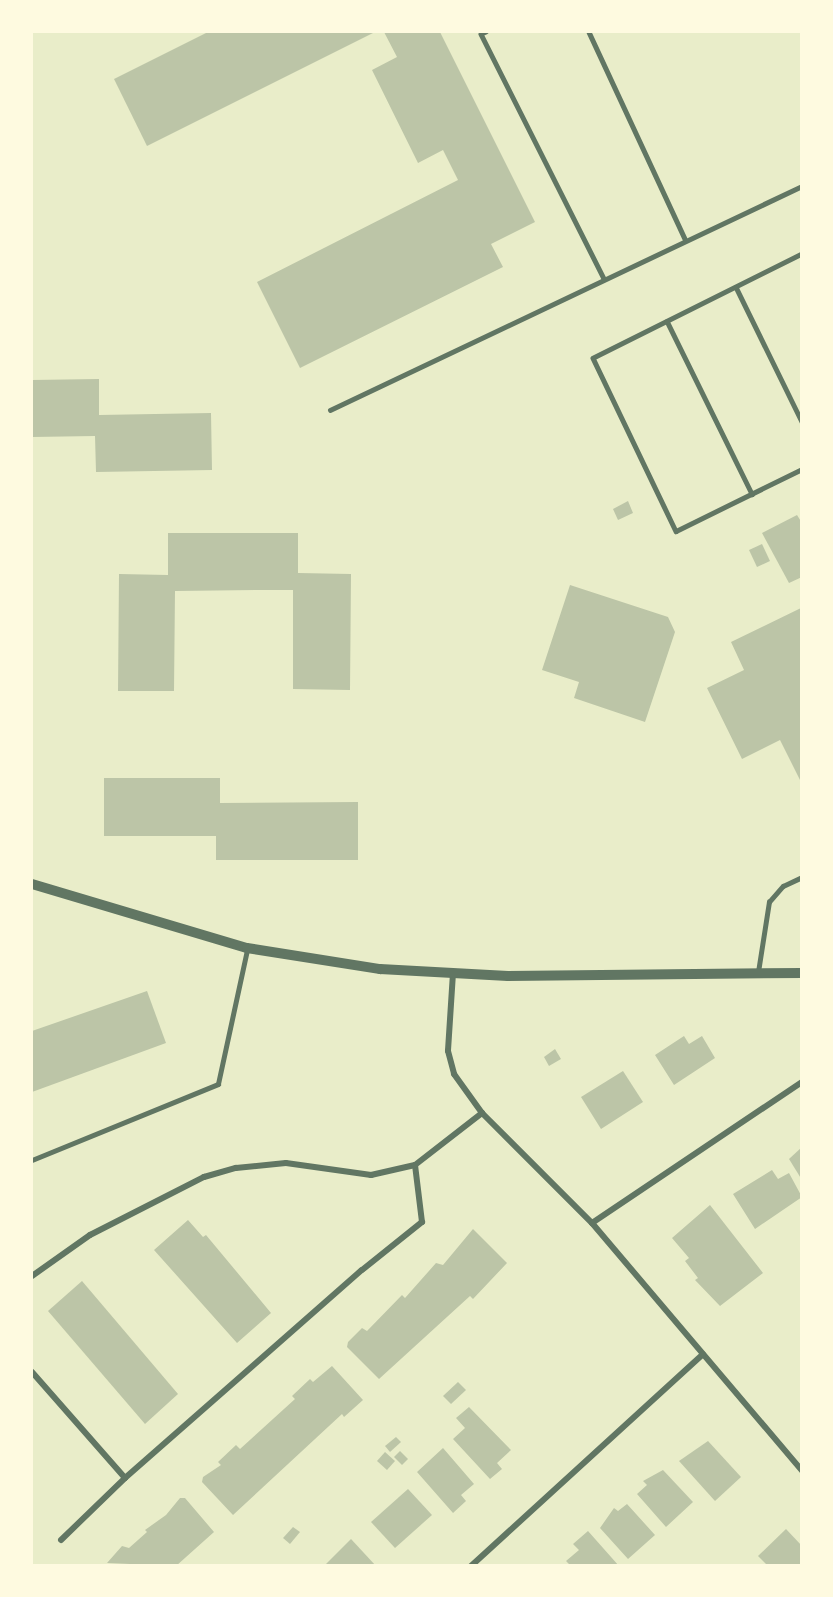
<!DOCTYPE html>
<style>
body{margin:0}
#map{position:relative;width:833px;height:1597px;overflow:hidden;background:#e9edc9;font-family:"IBM Plex Sans",sans-serif}
div>[style]{position:absolute}
.building>*{inset:0;background:#bcc5a7}
.service>*{height:4.5px;margin:-2.25px;padding:0 2.25px;transform-origin:2.25px;border-radius:2.25px;background:#617663}
.minor>*{height:6px;margin:-3px;padding:0 3px;transform-origin:3px;border-radius:3px;background:#617663}
.tertiary>*{height:10px;margin:-5px;padding:0 5px;transform-origin:5px;border-radius:5px;background:#617663}
span{translate:-50% -50%;white-space:nowrap;text-align:center;line-height:1.15;-webkit-text-stroke:5px #fefae0;paint-order:stroke}
.frame{position:absolute;inset:0;border:33px solid #fefae0;pointer-events:none}
</style>
<div id="map">
<div class="building">
<i style="clip-path:polygon(208px 32px,375px 32px,147px 146px,114px 79px)"></i>
<i style="clip-path:polygon(384px 32px,440px 32px,535px 222px,491px 244px,503px 267px,300px 368px,257px 282px,458px 180px,443px 150px,418px 163px,372px 70px,397px 57px)"></i>
<i style="clip-path:polygon(99px 379px,99px 415px,211px 413px,212px 470px,96px 472px,95px 436px,32px 437px,32px 380px)"></i>
<i style="clip-path:polygon(628px 501px,633px 513px,618px 520px,613px 509px)"></i>
<i style="clip-path:polygon(797px 515px,802px 523px,802px 577px,789px 583px,762px 533px)"></i>
<i style="clip-path:polygon(168px 533px,298px 533px,298px 573px,351px 574px,350px 690px,293px 689px,293px 590px,264px 590px,175px 591px,174px 691px,118px 691px,119px 574px,168px 575px)"></i>
<i style="clip-path:polygon(762px 544px,770px 561px,757px 567px,749px 550px)"></i>
<i style="clip-path:polygon(570px 585px,668px 617px,675px 632px,645px 722px,574px 698px,579px 682px,542px 670px)"></i>
<i style="clip-path:polygon(801px 608px,802px 610px,802px 784px,780px 740px,742px 759px,707px 688px,744px 670px,731px 642px)"></i>
<i style="clip-path:polygon(104px 778px,220px 778px,220px 803px,358px 802px,358px 860px,216px 860px,216px 836px,104px 836px)"></i>
<i style="clip-path:polygon(147px 991px,166px 1043px,32px 1092px,32px 1031px)"></i>
<i style="clip-path:polygon(684px 1036px,689px 1044px,702px 1036px,715px 1058px,674px 1085px,655px 1055px)"></i>
<i style="clip-path:polygon(555px 1049px,561px 1059px,549px 1066px,544px 1057px)"></i>
<i style="clip-path:polygon(623px 1071px,643px 1102px,601px 1129px,581px 1097px)"></i>
<i style="clip-path:polygon(802px 1147px,802px 1180px,789px 1159px)"></i>
<i style="clip-path:polygon(772px 1170px,778px 1179px,789px 1173px,802px 1197px,755px 1229px,733px 1194px)"></i>
<i style="clip-path:polygon(710px 1205px,763px 1273px,720px 1306px,695px 1280px,698px 1278px,685px 1261px,689px 1258px,672px 1238px)"></i>
<i style="clip-path:polygon(188px 1220px,203px 1237px,206px 1235px,271px 1313px,237px 1343px,154px 1250px)"></i>
<i style="clip-path:polygon(473px 1229px,507px 1263px,473px 1299px,470px 1296px,379px 1379px,347px 1347px,348px 1342px,362px 1328px,367px 1331px,402px 1295px,405px 1298px,436px 1263px,443px 1265px)"></i>
<i style="clip-path:polygon(82px 1281px,178px 1394px,145px 1424px,48px 1311px)"></i>
<i style="clip-path:polygon(332px 1366px,363px 1400px,344px 1417px,342px 1414px,233px 1515px,202px 1482px,203px 1477px,221px 1465px,218px 1462px,236px 1445px,240px 1449px,295px 1399px,292px 1396px,310px 1379px,313px 1382px)"></i>
<i style="clip-path:polygon(458px 1382px,466px 1390px,451px 1404px,443px 1396px)"></i>
<i style="clip-path:polygon(469px 1407px,511px 1450px,497px 1463px,502px 1469px,490px 1479px,453px 1439px,465px 1428px,456px 1418px)"></i>
<i style="clip-path:polygon(396px 1437px,401px 1442px,390px 1452px,385px 1446px)"></i>
<i style="clip-path:polygon(708px 1441px,741px 1477px,715px 1501px,679px 1461px)"></i>
<i style="clip-path:polygon(443px 1448px,474px 1484px,461px 1495px,466px 1501px,453px 1513px,417px 1472px)"></i>
<i style="clip-path:polygon(400px 1451px,408px 1459px,402px 1465px,394px 1457px)"></i>
<i style="clip-path:polygon(385px 1452px,395px 1461px,387px 1470px,377px 1461px)"></i>
<i style="clip-path:polygon(663px 1470px,693px 1502px,666px 1527px,637px 1494px,647px 1485px,643px 1481px)"></i>
<i style="clip-path:polygon(408px 1489px,432px 1515px,395px 1548px,371px 1522px)"></i>
<i style="clip-path:polygon(180px 1498px,185px 1498px,214px 1532px,176px 1566px,107px 1563px,122px 1546px,129px 1548px,147px 1532px,145px 1530px,166px 1515px)"></i>
<i style="clip-path:polygon(627px 1504px,655px 1535px,628px 1559px,600px 1528px,614px 1508px,618px 1511px)"></i>
<i style="clip-path:polygon(293px 1527px,300px 1532px,290px 1544px,283px 1538px)"></i>
<i style="clip-path:polygon(786px 1529px,802px 1546px,802px 1566px,768px 1566px,758px 1556px)"></i>
<i style="clip-path:polygon(588px 1531px,619px 1566px,571px 1566px,566px 1561px,579px 1550px,573px 1544px)"></i>
<i style="clip-path:polygon(351px 1539px,376px 1566px,324px 1566px)"></i>
</div>
<div class="service">
<i style="left:486px;top:32px;width:5px;rotate:158deg"></i>
<i style="left:481px;top:34px;width:274px;rotate:63.3deg"></i>
<i style="left:589px;top:32px;width:228px;rotate:65.1deg"></i>
<i style="left:802px;top:254px;width:233px;rotate:153.5deg"></i>
<i style="left:593px;top:358px;width:192px;rotate:64.4deg"></i>
<i style="left:676px;top:531px;width:140px;rotate:-26.2deg"></i>
<i style="left:736px;top:287px;width:150px;rotate:63.9deg"></i>
<i style="left:667px;top:321px;width:193px;rotate:63.8deg"></i>
<i style="left:330px;top:410px;width:522px;rotate:-25.39deg"></i>
<i style="left:758px;top:972px;width:71px;rotate:-81.1deg"></i>
<i style="left:769px;top:902px;width:21px;rotate:-49deg"></i>
<i style="left:783px;top:886px;width:21px;rotate:-25deg"></i>
<i style="left:32px;top:1160px;width:201px;rotate:-22.2deg"></i>
<i style="left:218px;top:1084px;width:137px;rotate:-77.8deg"></i>
</div>
<div class="minor">
<i style="left:453px;top:973px;width:78px;rotate:93.7deg"></i>
<i style="left:448px;top:1051px;width:24px;rotate:75deg"></i>
<i style="left:454px;top:1074px;width:48px;rotate:54.3deg"></i>
<i style="left:482px;top:1113px;width:156px;rotate:45deg"></i>
<i style="left:592px;top:1223px;width:325px;rotate:49.7deg"></i>
<i style="left:592px;top:1223px;width:253px;rotate:-33.9deg"></i>
<i style="left:32px;top:1276px;width:71px;rotate:-35.3deg"></i>
<i style="left:90px;top:1235px;width:128px;rotate:-27deg"></i>
<i style="left:204px;top:1177px;width:33px;rotate:-16deg"></i>
<i style="left:236px;top:1168px;width:50px;rotate:-5.7deg"></i>
<i style="left:286px;top:1163px;width:86px;rotate:8deg"></i>
<i style="left:371px;top:1175px;width:45px;rotate:-12.8deg"></i>
<i style="left:32px;top:1372px;width:141px;rotate:48.7deg"></i>
<i style="left:61px;top:1540px;width:89px;rotate:-44.1deg"></i>
<i style="left:125px;top:1478px;width:315px;rotate:-41.3deg"></i>
<i style="left:362px;top:1270px;width:77px;rotate:-38.7deg"></i>
<i style="left:422px;top:1222px;width:57px;rotate:-97deg"></i>
<i style="left:415px;top:1165px;width:85px;rotate:-37.8deg"></i>
<i style="left:471px;top:1566px;width:314px;rotate:-42.4deg"></i>
</div>
<div class="tertiary">
<i style="left:32px;top:884px;width:224px;rotate:16.6deg"></i>
<i style="left:247px;top:948px;width:135px;rotate:9deg"></i>
<i style="left:380px;top:969px;width:128px;rotate:3.1deg"></i>
<i style="left:508px;top:976px;width:294px;rotate:-0.6deg"></i>
</div>
<div class="frame"></div>
</div>
